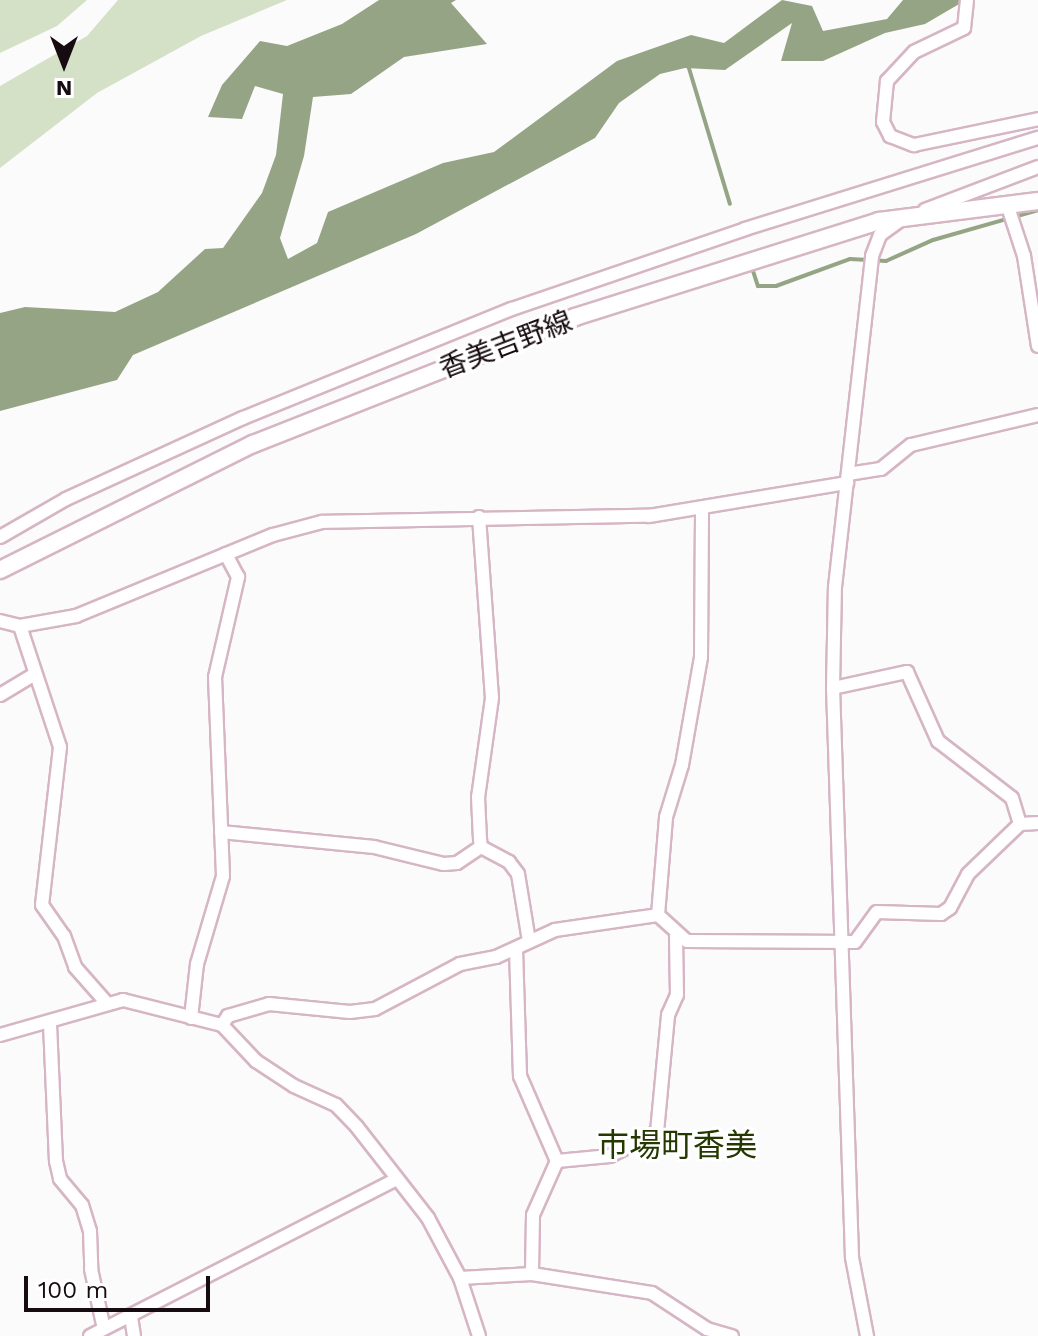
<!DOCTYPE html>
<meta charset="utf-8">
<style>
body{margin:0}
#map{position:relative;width:1038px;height:1336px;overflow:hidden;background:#fbfbfb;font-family:"Work Sans","Noto Sans JP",sans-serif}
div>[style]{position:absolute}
.green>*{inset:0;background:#d5e1c6}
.water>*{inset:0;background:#96a486}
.stream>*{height:4px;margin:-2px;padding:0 2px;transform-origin:2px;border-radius:2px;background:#96a486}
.roads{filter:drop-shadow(2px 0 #d6b5c4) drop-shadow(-2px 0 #d6b5c4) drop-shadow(0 2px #d6b5c4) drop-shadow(0 -2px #d6b5c4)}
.minor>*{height:12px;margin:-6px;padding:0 6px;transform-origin:6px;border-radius:6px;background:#fff}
.major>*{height:16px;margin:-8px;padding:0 8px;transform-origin:8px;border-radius:8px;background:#fff}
span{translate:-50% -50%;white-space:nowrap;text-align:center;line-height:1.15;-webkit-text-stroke:6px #fff;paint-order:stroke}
.street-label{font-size:28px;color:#160b10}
.quarter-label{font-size:32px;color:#253801}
.north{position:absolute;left:24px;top:24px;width:80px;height:80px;-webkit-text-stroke:6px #fff;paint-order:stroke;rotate:180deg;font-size:22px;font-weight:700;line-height:32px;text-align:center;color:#160b10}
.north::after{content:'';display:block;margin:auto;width:28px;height:36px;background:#160b10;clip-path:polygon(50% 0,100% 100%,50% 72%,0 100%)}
.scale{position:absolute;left:24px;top:1276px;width:186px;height:36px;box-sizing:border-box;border:4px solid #160b10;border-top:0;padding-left:10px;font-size:24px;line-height:28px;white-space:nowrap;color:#160b10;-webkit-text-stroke:6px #fff;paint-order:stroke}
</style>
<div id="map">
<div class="green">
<i style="clip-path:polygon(0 0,87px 0,57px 26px,0 53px)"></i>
<i style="clip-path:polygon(118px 0,287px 0,201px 36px,97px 93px,0 168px,0 86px,87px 36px)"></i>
</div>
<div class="water">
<i style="clip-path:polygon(379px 0,456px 0,451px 3px,487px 44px,404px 57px,351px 94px,313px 97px,304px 156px,280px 238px,288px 259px,317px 243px,328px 212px,443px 163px,494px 152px,617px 61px,691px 35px,724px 43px,782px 0,812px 6px,823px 31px,887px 19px,903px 0,966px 0,925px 24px,885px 33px,823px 61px,781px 61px,792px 23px,725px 70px,685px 68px,660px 74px,619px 103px,595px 138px,416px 234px,133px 355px,117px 380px,0 411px,0 313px,25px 307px,115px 312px,158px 292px,205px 249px,223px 248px,262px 193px,276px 155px,283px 94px,255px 86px,242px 119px,208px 117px,222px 85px,260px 41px,287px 46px,342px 24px)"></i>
</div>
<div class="stream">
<i style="left:688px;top:65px;width:145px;rotate:73.2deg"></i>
<i style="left:753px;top:271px;width:16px;rotate:72deg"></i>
<i style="left:758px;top:286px;width:18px"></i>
<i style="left:776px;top:286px;width:79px;rotate:-20deg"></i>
<i style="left:850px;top:259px;width:36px;rotate:3deg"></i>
<i style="left:886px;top:261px;width:51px;rotate:-24.1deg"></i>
<i style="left:933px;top:240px;width:109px;rotate:-15.9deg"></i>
</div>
<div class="roads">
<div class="minor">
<i style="left:967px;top:0;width:28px;rotate:96deg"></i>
<i style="left:964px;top:28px;width:55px;rotate:154.4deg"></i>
<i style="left:914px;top:52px;width:40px;rotate:133deg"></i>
<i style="left:887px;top:81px;width:41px;rotate:95.6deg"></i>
<i style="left:883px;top:122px;width:16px;rotate:63deg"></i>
<i style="left:890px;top:136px;width:26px;rotate:21deg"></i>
<i style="left:914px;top:145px;width:127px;rotate:-11.8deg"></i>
<i style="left:1008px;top:207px;width:52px;rotate:71.9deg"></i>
<i style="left:1024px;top:256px;width:91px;rotate:81.2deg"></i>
<i style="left:925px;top:210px;width:121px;rotate:-20.8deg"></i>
<i style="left:848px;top:474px;width:33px;rotate:-9deg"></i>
<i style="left:881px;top:469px;width:38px;rotate:-39deg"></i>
<i style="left:911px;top:445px;width:130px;rotate:-13.3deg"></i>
<i style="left:479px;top:517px;width:181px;rotate:85.9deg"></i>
<i style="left:492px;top:698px;width:100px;rotate:98deg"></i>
<i style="left:478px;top:797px;width:42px;rotate:87.3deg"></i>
<i style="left:480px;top:839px;width:8px;rotate:83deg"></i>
<i style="left:481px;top:847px;width:32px;rotate:28deg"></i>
<i style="left:509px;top:862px;width:15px;rotate:53deg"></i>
<i style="left:518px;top:874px;width:68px;rotate:80.7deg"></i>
<i style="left:0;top:537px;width:76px;rotate:-29.9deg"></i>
<i style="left:66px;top:499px;width:195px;rotate:-24.6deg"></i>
<i style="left:243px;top:418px;width:290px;rotate:-22.1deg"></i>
<i style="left:512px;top:309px;width:246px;rotate:-18.9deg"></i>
<i style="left:745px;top:229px;width:307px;rotate:-17.3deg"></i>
<i style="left:0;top:621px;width:21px;rotate:14deg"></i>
<i style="left:20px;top:626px;width:57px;rotate:-10.1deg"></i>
<i style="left:76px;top:616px;width:213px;rotate:-22.4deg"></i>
<i style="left:273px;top:535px;width:51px;rotate:-14.9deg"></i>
<i style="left:322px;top:522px;width:327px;rotate:-1.1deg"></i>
<i style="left:649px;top:516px;width:201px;rotate:-9.5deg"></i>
<i style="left:20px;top:626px;width:127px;rotate:71.7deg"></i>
<i style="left:60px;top:747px;width:159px;rotate:96.5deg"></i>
<i style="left:42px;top:905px;width:38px;rotate:55deg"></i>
<i style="left:64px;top:936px;width:33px;rotate:70deg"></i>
<i style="left:75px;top:967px;width:45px;rotate:48.6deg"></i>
<i style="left:833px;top:688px;width:76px;rotate:-12.2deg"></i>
<i style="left:907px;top:672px;width:76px;rotate:65.8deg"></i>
<i style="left:938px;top:741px;width:93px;rotate:37.6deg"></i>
<i style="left:1012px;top:798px;width:27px;rotate:73deg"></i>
<i style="left:0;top:695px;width:41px;rotate:-31deg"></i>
<i style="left:221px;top:832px;width:154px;rotate:5.6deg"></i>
<i style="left:374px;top:847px;width:72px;rotate:13.7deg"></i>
<i style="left:444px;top:864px;width:13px;rotate:-4deg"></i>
<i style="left:457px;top:863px;width:29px;rotate:-34deg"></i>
<i style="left:658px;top:915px;width:98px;rotate:-85.3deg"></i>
<i style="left:666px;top:817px;width:54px;rotate:-72.9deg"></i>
<i style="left:682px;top:765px;width:110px;rotate:-80deg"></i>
<i style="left:701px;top:657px;width:149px;rotate:-89.6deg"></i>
<i style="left:516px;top:949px;width:127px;rotate:88.2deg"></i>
<i style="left:520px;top:1076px;width:93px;rotate:66.5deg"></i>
<i style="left:557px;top:1161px;width:59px;rotate:114deg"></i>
<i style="left:533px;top:1215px;width:59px;rotate:91deg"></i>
<i style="left:191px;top:1018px;width:54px;rotate:-83.7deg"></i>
<i style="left:197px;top:964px;width:92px;rotate:-73.5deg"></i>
<i style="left:223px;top:876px;width:199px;rotate:-92.3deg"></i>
<i style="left:215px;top:677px;width:103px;rotate:-77deg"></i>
<i style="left:238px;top:577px;width:26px;rotate:-118deg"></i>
<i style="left:50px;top:1024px;width:137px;rotate:87.5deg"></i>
<i style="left:56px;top:1161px;width:18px;rotate:77deg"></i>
<i style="left:60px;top:1179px;width:34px;rotate:50deg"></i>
<i style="left:82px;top:1205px;width:27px;rotate:73deg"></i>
<i style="left:90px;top:1231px;width:38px;rotate:88deg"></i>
<i style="left:91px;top:1269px;width:61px;rotate:77.8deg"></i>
<i style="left:222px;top:1025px;width:11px;rotate:-56deg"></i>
<i style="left:228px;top:1016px;width:43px;rotate:-16.3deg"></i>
<i style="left:269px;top:1004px;width:81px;rotate:5.6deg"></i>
<i style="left:350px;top:1012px;width:25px;rotate:-7deg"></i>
<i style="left:375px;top:1009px;width:96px;rotate:-27.9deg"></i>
<i style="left:460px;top:964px;width:37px;rotate:-11deg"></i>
<i style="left:496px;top:957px;width:65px;rotate:-24.6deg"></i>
<i style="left:555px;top:930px;width:76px;rotate:-8.3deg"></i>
<i style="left:630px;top:919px;width:28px;rotate:-8deg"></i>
<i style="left:658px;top:915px;width:39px;rotate:42deg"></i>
<i style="left:687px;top:941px;width:168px;rotate:0.3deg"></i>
<i style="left:855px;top:942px;width:37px;rotate:-54deg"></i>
<i style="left:877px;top:912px;width:64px;rotate:1.8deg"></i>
<i style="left:941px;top:914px;width:11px;rotate:-34deg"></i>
<i style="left:950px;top:908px;width:38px;rotate:-62deg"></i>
<i style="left:968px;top:874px;width:72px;rotate:-43.9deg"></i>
<i style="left:1020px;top:824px;width:18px;rotate:-3deg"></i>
<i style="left:0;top:1035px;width:128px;rotate:-15.9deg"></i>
<i style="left:123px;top:1000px;width:102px;rotate:14.2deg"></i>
<i style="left:222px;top:1025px;width:50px;rotate:46.6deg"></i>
<i style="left:256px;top:1061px;width:45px;rotate:33.3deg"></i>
<i style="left:294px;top:1086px;width:46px;rotate:24.3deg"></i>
<i style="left:336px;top:1105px;width:30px;rotate:46deg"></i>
<i style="left:357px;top:1127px;width:115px;rotate:52deg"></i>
<i style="left:428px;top:1218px;width:68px;rotate:61.9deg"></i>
<i style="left:460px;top:1278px;width:61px;rotate:71.9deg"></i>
<i style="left:557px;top:1161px;width:53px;rotate:-5.4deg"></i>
<i style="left:610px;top:1156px;width:53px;rotate:-27.1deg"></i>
<i style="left:657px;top:1132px;width:118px;rotate:-84.6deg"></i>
<i style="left:668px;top:1015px;width:22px;rotate:-66deg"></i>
<i style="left:677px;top:995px;width:59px;rotate:-91deg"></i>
<i style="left:460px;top:1278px;width:72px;rotate:-3.2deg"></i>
<i style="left:532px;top:1274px;width:121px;rotate:9deg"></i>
<i style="left:652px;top:1293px;width:66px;rotate:33.2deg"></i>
<i style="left:707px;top:1329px;width:26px;rotate:16deg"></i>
<i style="left:131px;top:1317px;width:19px;rotate:81deg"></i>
<i style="left:90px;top:1336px;width:343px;rotate:-27.1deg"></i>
<i style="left:867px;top:1336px;width:80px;rotate:-100.8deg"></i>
<i style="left:852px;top:1257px;width:569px;rotate:-91.91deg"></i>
<i style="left:833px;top:688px;width:101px;rotate:-88.9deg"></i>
<i style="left:835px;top:587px;width:333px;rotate:-83.6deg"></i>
<i style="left:872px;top:256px;width:22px;rotate:-69deg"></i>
<i style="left:880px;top:235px;width:26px;rotate:-36deg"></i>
</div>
<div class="major">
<i style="left:0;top:570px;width:283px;rotate:-26.5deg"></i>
<i style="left:253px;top:444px;width:346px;rotate:-21.5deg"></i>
<i style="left:575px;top:317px;width:319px;rotate:-17.5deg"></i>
<i style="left:879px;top:221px;width:160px;rotate:-7.2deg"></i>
</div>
</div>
<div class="street-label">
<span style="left:506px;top:345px;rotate:-21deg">香美吉野線</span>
</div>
<div class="quarter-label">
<span style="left:677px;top:1145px">市場町香美</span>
</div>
<div class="north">N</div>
<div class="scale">100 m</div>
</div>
